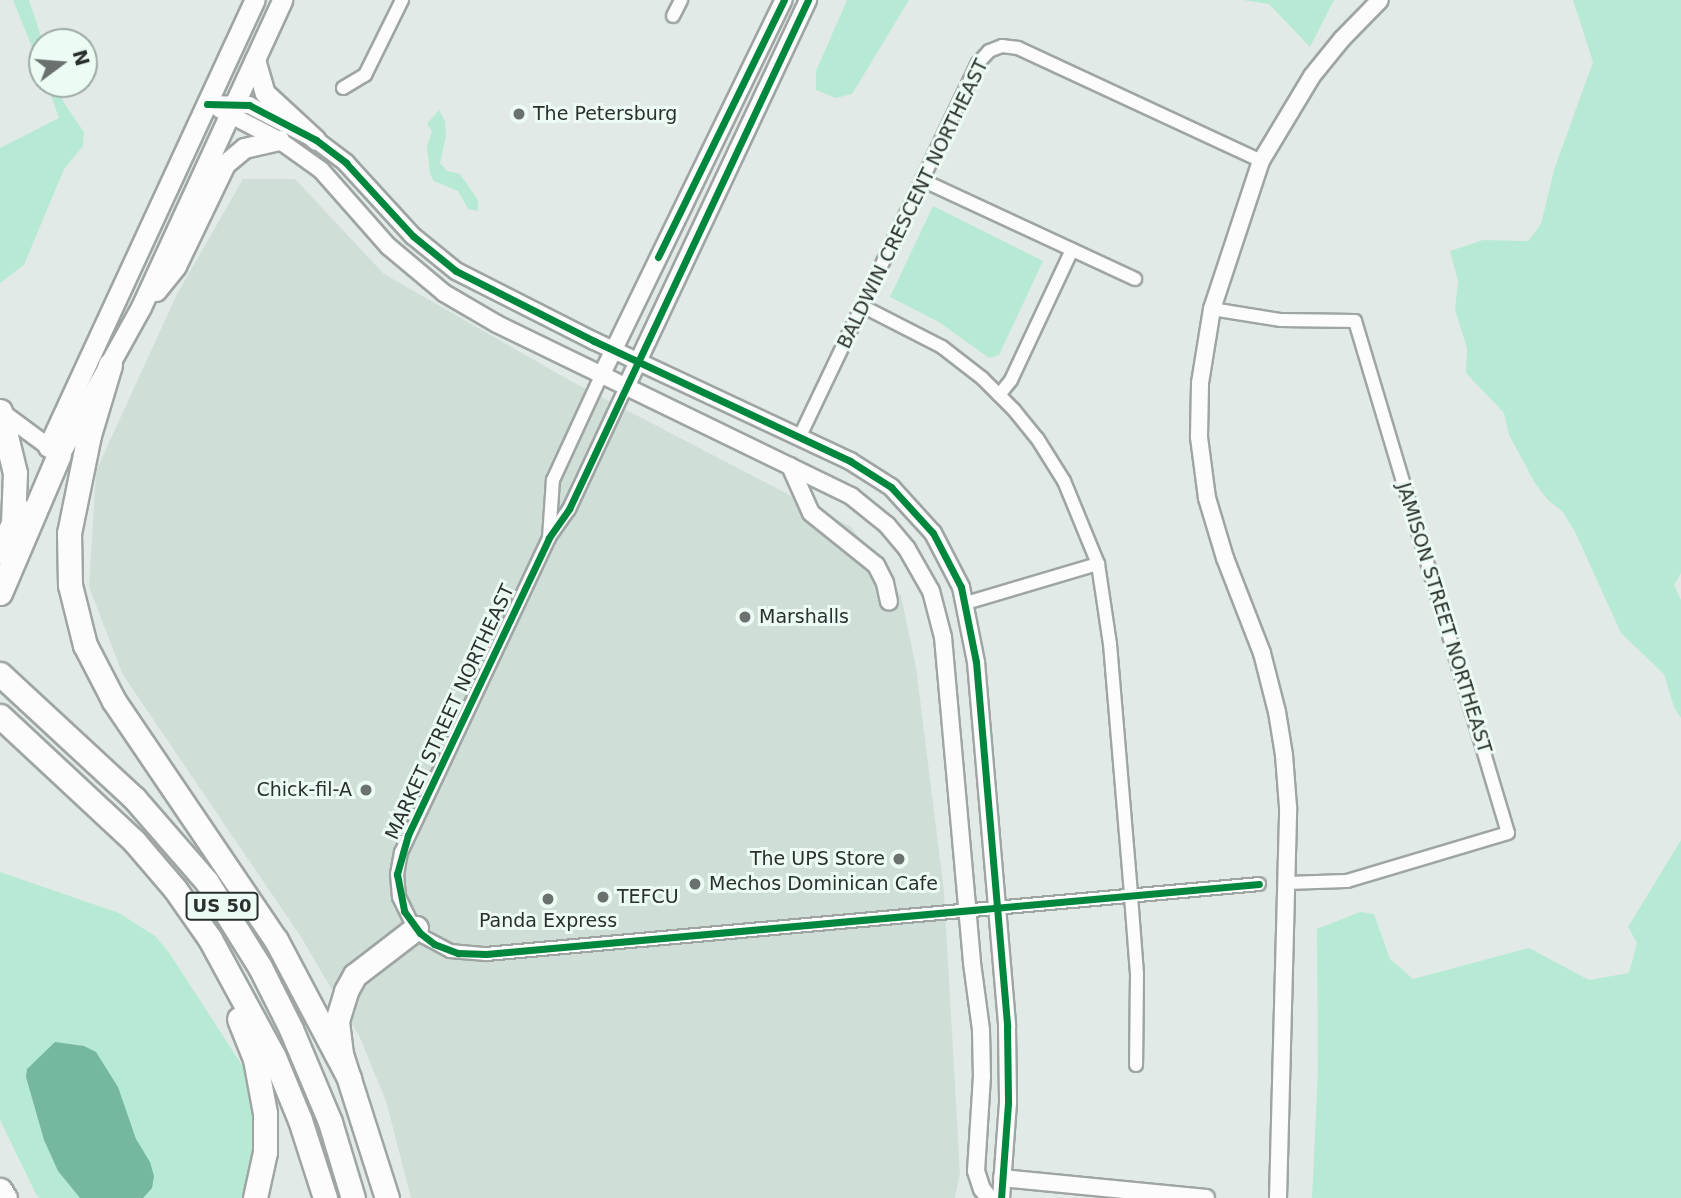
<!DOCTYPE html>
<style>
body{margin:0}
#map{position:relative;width:1681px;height:1198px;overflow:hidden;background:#e2eae7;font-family:"DejaVu Sans",sans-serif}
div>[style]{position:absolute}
.built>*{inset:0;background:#cfdfd8}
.green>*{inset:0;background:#b7ead5}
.water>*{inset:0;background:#76b7a0}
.roads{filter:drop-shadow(2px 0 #9fa5a3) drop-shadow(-2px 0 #9fa5a3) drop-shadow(0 2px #9fa5a3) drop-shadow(0 -2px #9fa5a3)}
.minor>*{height:12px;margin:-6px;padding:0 6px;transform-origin:6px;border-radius:6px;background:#fbfcfb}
.tertiary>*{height:16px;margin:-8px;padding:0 8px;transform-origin:8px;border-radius:8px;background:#fbfcfb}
.primary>*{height:19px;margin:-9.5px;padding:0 9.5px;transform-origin:9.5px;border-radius:9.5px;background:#fbfcfb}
.motorway>*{height:23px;margin:-11.5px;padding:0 11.5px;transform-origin:11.5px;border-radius:11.5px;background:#fbfcfb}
.cycleway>*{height:7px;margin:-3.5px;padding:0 3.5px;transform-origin:3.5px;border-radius:3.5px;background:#00873e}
.dots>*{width:19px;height:19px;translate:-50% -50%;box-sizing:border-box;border:4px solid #ecfbf4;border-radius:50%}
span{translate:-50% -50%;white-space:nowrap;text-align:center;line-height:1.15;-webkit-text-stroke:6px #ecfbf4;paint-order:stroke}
.shield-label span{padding:2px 5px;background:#ecfbf4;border:2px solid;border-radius:5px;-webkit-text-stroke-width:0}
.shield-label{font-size:18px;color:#2a302d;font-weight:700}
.poi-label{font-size:19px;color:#2a302d}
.left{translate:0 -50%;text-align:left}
.right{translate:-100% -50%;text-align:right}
.street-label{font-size:19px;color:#2a302d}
.north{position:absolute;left:28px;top:28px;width:70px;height:70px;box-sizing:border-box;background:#ecfbf4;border:2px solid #9eaaa4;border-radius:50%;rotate:74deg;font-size:19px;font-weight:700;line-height:28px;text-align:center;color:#2a302d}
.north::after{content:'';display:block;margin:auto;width:24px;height:32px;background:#6a716e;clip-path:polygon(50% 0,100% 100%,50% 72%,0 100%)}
</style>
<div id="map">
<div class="built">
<i style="clip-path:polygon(243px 179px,295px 179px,384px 274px,571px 381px,851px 527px,901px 596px,916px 667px,944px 891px,960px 1173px,955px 1198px,411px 1198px,386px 1101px,360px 1038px,301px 937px,123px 675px,89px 587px,96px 471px,177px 294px)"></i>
</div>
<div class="green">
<i style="clip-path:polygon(13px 0,29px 0,43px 42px,42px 72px)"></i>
<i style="clip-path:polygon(847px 0,909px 0,852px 94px,836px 98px,816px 90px,816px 71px)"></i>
<i style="clip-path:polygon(1243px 0,1334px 0,1310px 47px,1269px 4px)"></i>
<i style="clip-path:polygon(1573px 0,1681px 0,1681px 573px,1674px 585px,1681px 600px,1681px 718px,1674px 707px,1664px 674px,1621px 633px,1576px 534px,1563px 512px,1547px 499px,1535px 483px,1509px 435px,1504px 413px,1466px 373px,1467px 348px,1455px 310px,1458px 281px,1450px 251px,1483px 240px,1528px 241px,1541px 224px,1554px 170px,1593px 62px)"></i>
<i style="clip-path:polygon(47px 84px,58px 84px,64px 103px,84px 132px,83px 146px,64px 169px,24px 265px,0 283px,0 148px,59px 118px)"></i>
<i style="clip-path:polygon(439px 110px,445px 121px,446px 136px,440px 163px,447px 171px,460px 174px,478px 200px,478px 211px,468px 209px,458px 191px,434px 181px,430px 174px,427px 146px,432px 131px,427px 124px)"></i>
<i style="clip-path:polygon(933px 206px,1043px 261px,999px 355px,989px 358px,939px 322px,890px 297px)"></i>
<i style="clip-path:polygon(1681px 840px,1681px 1198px,1312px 1198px,1318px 1071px,1317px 929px,1360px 912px,1374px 914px,1390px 959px,1413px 979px,1529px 948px,1589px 980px,1629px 973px,1637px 943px,1628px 927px)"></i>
<i style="clip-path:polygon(0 872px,119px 913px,155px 936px,168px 951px,249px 1076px,253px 1113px,253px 1159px,241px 1198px,40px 1198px,36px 1194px,0 1120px)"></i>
</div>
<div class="water">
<i style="clip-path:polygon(55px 1042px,84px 1046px,96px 1052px,118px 1087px,136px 1139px,150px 1162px,154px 1176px,152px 1188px,143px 1198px,80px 1198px,58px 1171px,44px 1140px,26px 1077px,27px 1069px)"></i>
</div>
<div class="roads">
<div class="minor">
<i style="left:673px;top:16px;width:18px;rotate:-63deg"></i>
<i style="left:343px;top:88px;width:26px;rotate:-31deg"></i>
<i style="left:365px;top:75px;width:84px;rotate:-63.7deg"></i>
<i style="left:922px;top:180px;width:235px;rotate:24.9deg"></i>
<i style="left:862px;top:306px;width:90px;rotate:27.1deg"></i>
<i style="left:942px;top:347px;width:51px;rotate:37.8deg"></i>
<i style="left:982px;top:378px;width:45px;rotate:45deg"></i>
<i style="left:1014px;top:410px;width:36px;rotate:51deg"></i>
<i style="left:1037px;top:438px;width:51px;rotate:57.9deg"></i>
<i style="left:1064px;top:481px;width:90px;rotate:67.7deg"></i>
<i style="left:1098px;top:564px;width:81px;rotate:81.5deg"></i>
<i style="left:1110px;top:644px;width:253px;rotate:85.2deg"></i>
<i style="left:1131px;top:896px;width:78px;rotate:85.6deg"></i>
<i style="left:1137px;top:974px;width:91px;rotate:90.6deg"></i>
<i style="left:1212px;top:309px;width:70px;rotate:9.1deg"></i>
<i style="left:1281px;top:320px;width:74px;rotate:0.8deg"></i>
<i style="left:1355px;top:321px;width:534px;rotate:73.36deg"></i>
<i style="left:1508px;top:833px;width:168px;rotate:163.4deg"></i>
<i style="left:1347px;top:881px;width:61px;rotate:178.1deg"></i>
<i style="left:626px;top:387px;width:135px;rotate:115deg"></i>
<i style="left:569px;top:509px;width:35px;rotate:125deg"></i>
<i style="left:549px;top:538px;width:347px;rotate:115.2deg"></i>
<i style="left:401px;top:852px;width:22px;rotate:100deg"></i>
<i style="left:397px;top:874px;width:23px;rotate:85deg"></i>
<i style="left:399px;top:897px;width:28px;rotate:64deg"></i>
<i style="left:411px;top:922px;width:20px;rotate:49deg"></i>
<i style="left:424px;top:937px;width:30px;rotate:28deg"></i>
<i style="left:450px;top:951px;width:36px;rotate:5deg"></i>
<i style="left:486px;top:954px;width:776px;rotate:-5.17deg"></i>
<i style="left:999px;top:395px;width:19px;rotate:-51deg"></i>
<i style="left:1011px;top:380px;width:144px;rotate:-64.9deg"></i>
<i style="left:800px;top:436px;width:413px;rotate:-64.5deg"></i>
<i style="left:978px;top:63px;width:16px;rotate:-47deg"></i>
<i style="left:989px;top:51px;width:14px;rotate:-21deg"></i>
<i style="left:1002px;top:46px;width:16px;rotate:7deg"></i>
<i style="left:1018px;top:48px;width:268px;rotate:24.9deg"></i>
<i style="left:549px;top:538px;width:58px;rotate:-86.1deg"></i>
<i style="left:553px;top:480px;width:117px;rotate:-65.2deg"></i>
<i style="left:966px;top:603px;width:138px;rotate:-16.5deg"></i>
</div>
<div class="tertiary">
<i style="left:207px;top:104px;width:42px;rotate:1.4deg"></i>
<i style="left:249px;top:105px;width:76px;rotate:27.6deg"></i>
<i style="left:316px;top:140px;width:38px;rotate:37deg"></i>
<i style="left:346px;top:163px;width:99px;rotate:47.5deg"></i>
<i style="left:413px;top:236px;width:55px;rotate:39.1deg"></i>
<i style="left:456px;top:271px;width:155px;rotate:26.9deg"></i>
<i style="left:594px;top:341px;width:283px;rotate:25.1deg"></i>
<i style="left:850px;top:461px;width:49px;rotate:32.4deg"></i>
<i style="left:891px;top:487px;width:62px;rotate:47.6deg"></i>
<i style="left:933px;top:533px;width:61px;rotate:62.6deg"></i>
<i style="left:961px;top:587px;width:76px;rotate:78.7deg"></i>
<i style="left:976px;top:662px;width:366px;rotate:85.1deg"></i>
<i style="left:1007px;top:1027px;width:76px;rotate:89.2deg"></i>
<i style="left:1008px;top:1103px;width:95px;rotate:94.2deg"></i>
<i style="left:219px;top:109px;width:68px;rotate:27.3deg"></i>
<i style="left:279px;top:140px;width:52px;rotate:35.5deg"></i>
<i style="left:321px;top:170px;width:101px;rotate:48.6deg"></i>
<i style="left:388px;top:246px;width:73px;rotate:40deg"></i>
<i style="left:444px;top:293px;width:61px;rotate:30.3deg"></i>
<i style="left:497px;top:324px;width:394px;rotate:25.9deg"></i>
<i style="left:851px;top:496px;width:46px;rotate:38.9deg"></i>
<i style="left:887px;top:525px;width:31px;rotate:50deg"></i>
<i style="left:907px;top:549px;width:48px;rotate:60.3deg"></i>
<i style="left:931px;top:591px;width:48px;rotate:75.4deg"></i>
<i style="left:943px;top:637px;width:327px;rotate:84.9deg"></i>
<i style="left:972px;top:963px;width:68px;rotate:82.3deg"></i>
<i style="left:981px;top:1030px;width:46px;rotate:88.8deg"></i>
<i style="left:982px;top:1076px;width:95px;rotate:93.6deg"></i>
<i style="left:976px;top:1171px;width:19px;rotate:72deg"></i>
<i style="left:982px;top:1189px;width:11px;rotate:52deg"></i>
<i style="left:602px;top:374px;width:416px;rotate:-64.1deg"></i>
<i style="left:626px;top:387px;width:428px;rotate:-64.8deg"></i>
<i style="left:0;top:411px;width:71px;rotate:36.4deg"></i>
<i style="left:790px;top:466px;width:51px;rotate:65.9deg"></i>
<i style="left:811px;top:513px;width:83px;rotate:38.7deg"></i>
<i style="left:876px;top:565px;width:20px;rotate:63deg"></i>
<i style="left:885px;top:583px;width:19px;rotate:78deg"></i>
<i style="left:1002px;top:1178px;width:205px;rotate:5.6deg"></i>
<i style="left:1278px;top:1198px;width:391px;rotate:-88.5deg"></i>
<i style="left:1288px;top:807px;width:52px;rotate:-94.4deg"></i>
<i style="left:1284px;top:755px;width:44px;rotate:-99.2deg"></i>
<i style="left:1277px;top:712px;width:61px;rotate:-104.3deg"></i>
<i style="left:1262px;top:653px;width:102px;rotate:-111.3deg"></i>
<i style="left:1225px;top:558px;width:63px;rotate:-106.7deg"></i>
<i style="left:1207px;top:498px;width:62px;rotate:-97.5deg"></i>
<i style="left:1199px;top:437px;width:54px;rotate:-88.9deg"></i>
<i style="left:1200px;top:383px;width:75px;rotate:-80.8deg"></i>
<i style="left:1212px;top:309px;width:156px;rotate:-71.7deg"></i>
<i style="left:1261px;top:161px;width:99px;rotate:-59deg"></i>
<i style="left:1312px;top:76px;width:48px;rotate:-51deg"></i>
<i style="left:1342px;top:39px;width:54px;rotate:-45.7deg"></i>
</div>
<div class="primary">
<i style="left:255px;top:59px;width:35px;rotate:74deg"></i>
<i style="left:265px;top:93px;width:69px;rotate:42.7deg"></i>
<i style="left:156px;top:291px;width:32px;rotate:-51deg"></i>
<i style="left:176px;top:266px;width:113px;rotate:-64.3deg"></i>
<i style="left:225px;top:164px;width:25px;rotate:-40deg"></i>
<i style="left:244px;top:148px;width:36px;rotate:-13deg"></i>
<i style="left:48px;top:447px;width:493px;rotate:-65.2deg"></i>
<i style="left:59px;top:455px;width:169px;rotate:-61deg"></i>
<i style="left:141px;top:307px;width:338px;rotate:-65.3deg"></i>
</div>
<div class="motorway">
<i style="left:110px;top:365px;width:73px;rotate:106.7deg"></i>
<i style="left:89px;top:435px;width:100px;rotate:101.5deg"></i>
<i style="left:69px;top:533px;width:52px;rotate:88.9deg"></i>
<i style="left:70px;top:585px;width:62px;rotate:76deg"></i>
<i style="left:85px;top:645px;width:63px;rotate:62.6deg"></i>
<i style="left:114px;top:701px;width:289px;rotate:55.9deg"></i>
<i style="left:276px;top:940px;width:156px;rotate:62.1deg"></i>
<i style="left:0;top:411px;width:64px;rotate:76.4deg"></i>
<i style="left:15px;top:473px;width:50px;rotate:92.3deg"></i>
<i style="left:0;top:552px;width:46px;rotate:-65.7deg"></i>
<i style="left:0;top:593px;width:150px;rotate:-66.9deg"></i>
<i style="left:0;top:674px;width:183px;rotate:42.8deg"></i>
<i style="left:134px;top:798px;width:111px;rotate:49deg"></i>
<i style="left:207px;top:882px;width:100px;rotate:58.1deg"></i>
<i style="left:260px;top:967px;width:69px;rotate:63.4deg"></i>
<i style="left:291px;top:1029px;width:101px;rotate:67.2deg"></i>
<i style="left:330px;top:1122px;width:79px;rotate:73.2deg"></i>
<i style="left:0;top:716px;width:183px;rotate:43deg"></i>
<i style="left:134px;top:841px;width:63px;rotate:49.5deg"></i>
<i style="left:175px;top:889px;width:61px;rotate:55deg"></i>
<i style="left:210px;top:939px;width:134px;rotate:61.5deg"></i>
<i style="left:274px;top:1057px;width:68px;rotate:67.6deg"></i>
<i style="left:300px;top:1120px;width:82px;rotate:72.2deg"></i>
<i style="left:239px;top:1019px;width:43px;rotate:68.2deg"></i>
<i style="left:255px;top:1059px;width:55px;rotate:79.5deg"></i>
<i style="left:265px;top:1113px;width:39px;rotate:90deg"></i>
<i style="left:265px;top:1152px;width:47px;rotate:102.3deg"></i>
<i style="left:0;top:1190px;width:9px;rotate:58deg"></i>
<i style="left:387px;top:1198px;width:151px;rotate:-107.7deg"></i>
<i style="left:341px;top:1054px;width:33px;rotate:-97deg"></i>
<i style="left:337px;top:1021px;width:31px;rotate:-73deg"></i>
<i style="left:346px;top:991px;width:18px;rotate:-61deg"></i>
<i style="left:355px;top:975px;width:77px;rotate:-37.6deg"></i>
</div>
</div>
<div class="cycleway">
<i style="left:808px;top:0;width:562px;rotate:115.15deg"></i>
<i style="left:569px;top:509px;width:35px;rotate:125deg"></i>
<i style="left:549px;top:538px;width:329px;rotate:115.4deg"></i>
<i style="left:408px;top:835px;width:41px;rotate:105.8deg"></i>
<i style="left:397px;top:874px;width:38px;rotate:79deg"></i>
<i style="left:404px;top:911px;width:27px;rotate:54deg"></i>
<i style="left:420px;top:933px;width:18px;rotate:38deg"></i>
<i style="left:434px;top:944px;width:26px;rotate:21deg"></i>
<i style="left:458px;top:953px;width:28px;rotate:2deg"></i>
<i style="left:486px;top:954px;width:776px;rotate:-5.17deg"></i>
<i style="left:207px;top:104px;width:42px;rotate:1.4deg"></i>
<i style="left:249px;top:105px;width:76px;rotate:27.6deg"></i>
<i style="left:316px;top:140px;width:38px;rotate:37deg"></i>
<i style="left:346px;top:163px;width:99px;rotate:47.5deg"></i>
<i style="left:413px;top:236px;width:55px;rotate:39.1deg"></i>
<i style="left:456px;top:271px;width:155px;rotate:26.9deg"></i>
<i style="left:594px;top:341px;width:283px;rotate:25.1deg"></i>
<i style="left:850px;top:461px;width:49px;rotate:32.4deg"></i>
<i style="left:891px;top:487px;width:62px;rotate:47.6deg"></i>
<i style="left:933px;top:533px;width:61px;rotate:62.6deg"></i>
<i style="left:961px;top:587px;width:76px;rotate:78.7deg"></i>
<i style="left:976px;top:662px;width:366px;rotate:85.1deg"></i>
<i style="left:1007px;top:1027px;width:76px;rotate:89.2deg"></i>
<i style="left:1008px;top:1103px;width:95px;rotate:94.2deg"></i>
<i style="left:658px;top:257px;width:286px;rotate:-63.9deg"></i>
</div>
<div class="dots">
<i style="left:519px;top:114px;background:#6a716e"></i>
<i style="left:745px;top:617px;background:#6a716e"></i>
<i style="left:366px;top:790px;background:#6a716e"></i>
<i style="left:899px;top:859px;background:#6a716e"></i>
<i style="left:695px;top:884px;background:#6a716e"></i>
<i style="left:603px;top:897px;background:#6a716e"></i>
<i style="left:548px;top:899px;background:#6a716e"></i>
</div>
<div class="shield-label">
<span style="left:222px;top:906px">US 50</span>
</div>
<div class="poi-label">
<span class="left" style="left:533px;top:114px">The Petersburg</span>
<span class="left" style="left:759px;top:617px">Marshalls</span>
<span class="right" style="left:352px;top:790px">Chick-fil-A</span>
<span class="right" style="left:885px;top:859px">The UPS Store</span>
<span class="left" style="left:709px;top:884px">Mechos Dominican Cafe</span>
<span class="left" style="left:617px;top:897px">TEFCU</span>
<span style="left:548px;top:921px">Panda Express</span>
</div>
<div class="street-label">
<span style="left:913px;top:204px;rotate:-64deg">BALDWIN CRESCENT NORTHEAST</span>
<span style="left:1444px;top:618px;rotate:73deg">JAMISON STREET NORTHEAST</span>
<span style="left:450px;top:712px;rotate:-65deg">MARKET STREET NORTHEAST</span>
</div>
<div class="north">N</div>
</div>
